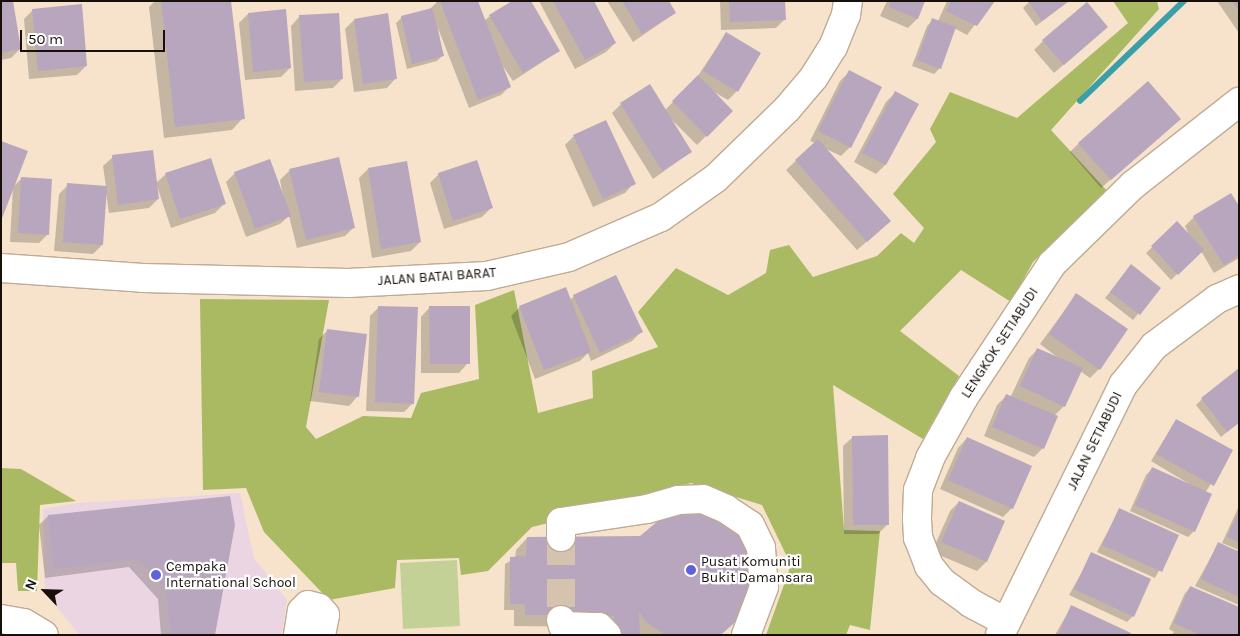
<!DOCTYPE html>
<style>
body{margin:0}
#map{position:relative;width:1240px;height:636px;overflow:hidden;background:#f7e3cc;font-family:Karla,sans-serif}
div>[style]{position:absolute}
.education>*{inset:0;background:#ecd5e2}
.green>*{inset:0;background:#c4d196}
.forest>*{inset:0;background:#a9ba62}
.shadow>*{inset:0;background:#0003}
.stream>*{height:5.5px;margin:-2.75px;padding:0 2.75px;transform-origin:2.75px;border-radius:2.75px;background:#3b9fa7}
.building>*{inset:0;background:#b7a6bd}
.minor-tunnel>*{height:28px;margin-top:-14px;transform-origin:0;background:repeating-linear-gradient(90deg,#d5c3af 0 28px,transparent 0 42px)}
.roads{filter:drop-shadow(1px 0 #beab95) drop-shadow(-1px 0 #beab95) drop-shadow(0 1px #beab95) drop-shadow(0 -1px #beab95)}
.minor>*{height:28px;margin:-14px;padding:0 14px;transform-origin:14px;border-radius:14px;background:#fff}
.dots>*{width:14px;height:14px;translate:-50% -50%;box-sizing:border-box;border:2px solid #fff;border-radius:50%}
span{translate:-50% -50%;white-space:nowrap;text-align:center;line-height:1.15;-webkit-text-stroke:4.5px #fff;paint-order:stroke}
.street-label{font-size:14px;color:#171008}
.poi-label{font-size:14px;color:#171008}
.left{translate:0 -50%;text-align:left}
.frame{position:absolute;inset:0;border:2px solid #171008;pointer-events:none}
.north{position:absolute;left:20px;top:566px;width:50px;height:50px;-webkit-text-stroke:4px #fff;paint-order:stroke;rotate:294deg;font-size:14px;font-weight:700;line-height:20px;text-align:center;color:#171008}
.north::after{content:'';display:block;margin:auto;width:18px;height:22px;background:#171008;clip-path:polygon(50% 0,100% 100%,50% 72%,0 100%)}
.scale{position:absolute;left:20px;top:30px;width:145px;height:22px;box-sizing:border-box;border:2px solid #171008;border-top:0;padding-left:6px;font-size:15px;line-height:18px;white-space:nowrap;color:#171008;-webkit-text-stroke:4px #fff;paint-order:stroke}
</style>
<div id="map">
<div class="education">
<i style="clip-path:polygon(240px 493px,254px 558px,287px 600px,282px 635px,79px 635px,45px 592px,43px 509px,78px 503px)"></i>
</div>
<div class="green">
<i style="clip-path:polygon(457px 560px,460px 626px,403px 629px,400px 563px)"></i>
</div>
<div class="forest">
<i style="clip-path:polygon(1113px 1px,1157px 1px,1159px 9px,1051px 130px,1109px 193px,1033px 262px,1011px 302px,961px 270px,900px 331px,959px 376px,923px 439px,833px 385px,844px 530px,880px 531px,870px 630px,850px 625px,846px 635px,766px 635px,791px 565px,762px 505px,691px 483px,614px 507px,532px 527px,488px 571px,461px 575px,459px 558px,397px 560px,395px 588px,329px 600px,264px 532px,246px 488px,203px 490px,200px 299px,329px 300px,306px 427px,316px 439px,363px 416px,411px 418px,421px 393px,479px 379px,475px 305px,514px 290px,538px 413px,593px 398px,592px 371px,658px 347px,638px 312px,676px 268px,728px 295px,766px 273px,770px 250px,789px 245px,813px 277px,877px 256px,901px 233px,914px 243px,924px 228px,893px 194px,936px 142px,930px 129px,950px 92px,1017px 118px,1128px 23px)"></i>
<i style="clip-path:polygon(1px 468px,21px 469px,76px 501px,40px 505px,37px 591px,18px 591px,16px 563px,1px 563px)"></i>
</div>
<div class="shadow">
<i style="clip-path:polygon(1px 1px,20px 49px,11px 58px,1px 60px)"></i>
<i style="clip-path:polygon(155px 1px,230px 1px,243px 118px,232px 130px,164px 138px,149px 7px)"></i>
<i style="clip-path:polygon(438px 1px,477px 1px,484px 21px,490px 16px,559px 51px,513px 81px,500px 62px,510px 86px,501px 95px,469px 108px,438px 28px,443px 55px,437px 61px,407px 69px,396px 23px,402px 17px,430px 9px)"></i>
<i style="clip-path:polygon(539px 1px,592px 1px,615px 43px,606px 52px,575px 69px)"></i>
<i style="clip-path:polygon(607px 1px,668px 1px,675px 13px,633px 42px)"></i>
<i style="clip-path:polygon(720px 1px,784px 1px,785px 19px,776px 28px,721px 30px)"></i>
<i style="clip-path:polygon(887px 1px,924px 1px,917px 19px,908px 28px,880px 16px)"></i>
<i style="clip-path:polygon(947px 1px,993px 1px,967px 35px,954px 28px,940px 68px,934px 74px,912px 66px,927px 26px,933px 20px,938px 21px)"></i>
<i style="clip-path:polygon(1030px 1px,1069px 1px,1036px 26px,1023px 8px)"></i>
<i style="clip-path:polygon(1217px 1px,1239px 1px,1239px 33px)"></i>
<i style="clip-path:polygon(33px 10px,86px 66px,77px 75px,29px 79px,24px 19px)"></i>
<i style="clip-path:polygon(248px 14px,290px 68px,281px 77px,245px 80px,239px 23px)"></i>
<i style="clip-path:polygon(300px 16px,342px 79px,333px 88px,295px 91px,291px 26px)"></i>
<i style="clip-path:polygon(354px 20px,396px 78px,387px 88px,354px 92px,345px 29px)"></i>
<i style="clip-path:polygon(1107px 27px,1054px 73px,1034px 50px,1043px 41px)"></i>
<i style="clip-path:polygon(726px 34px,737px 91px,728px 100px,714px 92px,731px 111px,697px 145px,670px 118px,691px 152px,653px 179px,612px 113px,621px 104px,665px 110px,695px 80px)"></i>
<i style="clip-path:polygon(849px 72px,850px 147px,841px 156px,824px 148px,880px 230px,857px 250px,786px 170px,815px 143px,810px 141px,840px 81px)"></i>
<i style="clip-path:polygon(895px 93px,918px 105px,885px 165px,876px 174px,854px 162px,886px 102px)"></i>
<i style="clip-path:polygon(1170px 128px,1101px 188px,1070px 152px,1079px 143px)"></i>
<i style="clip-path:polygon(574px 136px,634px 183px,625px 193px,593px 207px,565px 145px)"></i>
<i style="clip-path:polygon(113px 157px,158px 199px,149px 208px,109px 213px,106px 193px,102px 245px,93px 254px,54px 251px,59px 194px,68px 185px,106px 187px,103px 166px)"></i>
<i style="clip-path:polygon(368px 169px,420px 242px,411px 251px,372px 258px,359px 178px)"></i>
<i style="clip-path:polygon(290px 170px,354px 227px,345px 236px,297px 248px,289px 216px,280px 224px,246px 237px,226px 182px,235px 173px,283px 197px,280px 180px)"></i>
<i style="clip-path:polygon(166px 174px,224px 204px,215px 213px,171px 228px,156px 183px)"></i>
<i style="clip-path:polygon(439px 174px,491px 208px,482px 217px,444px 229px,430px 183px)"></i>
<i style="clip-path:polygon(22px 178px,48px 234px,39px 243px,10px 242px,13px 187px)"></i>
<i style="clip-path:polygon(1239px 208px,1239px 258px,1214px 273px,1201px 251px,1171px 280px,1146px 253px,1177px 223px,1190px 237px,1185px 226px,1194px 217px)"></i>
<i style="clip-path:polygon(1126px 272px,1159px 288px,1133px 320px,1105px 298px)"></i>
<i style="clip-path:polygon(1076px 295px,1099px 369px,1090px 378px,1080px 371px,1064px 406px,1054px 416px,1043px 448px,1034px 457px,984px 436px,997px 405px,1006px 396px,1010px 398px,1029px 358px,1038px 349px,1061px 360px,1040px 344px)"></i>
<i style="clip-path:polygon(574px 296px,641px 332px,632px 341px,591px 361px,588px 353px,580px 361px,535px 379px,511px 316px,520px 307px,569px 301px)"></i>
<i style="clip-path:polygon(379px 307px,413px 403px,404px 412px,366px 411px,370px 316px)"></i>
<i style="clip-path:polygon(430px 307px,468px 363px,459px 373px,421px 373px,421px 317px)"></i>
<i style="clip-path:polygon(328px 330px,358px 396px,349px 406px,310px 401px,319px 339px)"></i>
<i style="clip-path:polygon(1202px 399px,1239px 422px,1221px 437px,1196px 405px)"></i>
<i style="clip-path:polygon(1176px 420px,1232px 451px,1205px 493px,1194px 531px,1188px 537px,1130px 511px,1146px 475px,1152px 469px,1201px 491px,1151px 461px)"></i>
<i style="clip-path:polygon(853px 437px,888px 524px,878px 534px,844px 534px,843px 446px)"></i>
<i style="clip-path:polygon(967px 438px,1012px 508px,1003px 517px,940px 489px,958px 448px)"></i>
<i style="clip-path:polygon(959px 502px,1004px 521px,986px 562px,977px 571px,932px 552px,950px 511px)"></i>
<i style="clip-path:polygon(1239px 506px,1239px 550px,1222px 543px)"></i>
<i style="clip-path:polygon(1119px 510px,1177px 536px,1155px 578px,1097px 552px)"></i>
<i style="clip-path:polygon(48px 516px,233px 525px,213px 635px,161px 635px,158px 599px,129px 567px,45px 578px,39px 525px)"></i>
<i style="clip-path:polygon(527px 538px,740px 616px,721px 635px,603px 635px,603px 627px,514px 626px,514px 610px,504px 610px,505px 564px,515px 558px,516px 550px)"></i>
<i style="clip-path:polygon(1218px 544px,1239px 551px,1239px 605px,1195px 586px)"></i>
<i style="clip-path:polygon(1092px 554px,1133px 616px,1127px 622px,1069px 595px)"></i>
<i style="clip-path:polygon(1191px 587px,1239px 635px,1171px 635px,1174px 632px,1169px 629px,1185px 593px)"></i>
<i style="clip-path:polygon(1071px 607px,1128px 635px,1055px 635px)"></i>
</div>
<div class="stream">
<i style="left:1080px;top:101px;width:144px;rotate:-43.9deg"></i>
</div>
<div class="building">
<i style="clip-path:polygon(1px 1px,13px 1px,21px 49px,1px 53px)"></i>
<i style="clip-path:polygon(161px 1px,231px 1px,245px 119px,175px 127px)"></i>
<i style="clip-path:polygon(440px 1px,478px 1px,511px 87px,478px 100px)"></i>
<i style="clip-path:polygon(512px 1px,531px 1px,560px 51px,523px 73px,489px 15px)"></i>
<i style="clip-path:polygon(553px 1px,594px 1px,616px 43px,585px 60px)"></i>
<i style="clip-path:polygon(622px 1px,669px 1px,676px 13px,642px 34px)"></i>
<i style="clip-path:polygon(729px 1px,785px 1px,786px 20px,730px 22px)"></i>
<i style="clip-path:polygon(891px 1px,925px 1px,918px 19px,889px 7px)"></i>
<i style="clip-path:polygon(951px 1px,995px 1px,977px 26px,946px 11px)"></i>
<i style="clip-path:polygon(1028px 1px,1069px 1px,1042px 21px)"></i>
<i style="clip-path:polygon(1232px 1px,1239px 1px,1239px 11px)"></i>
<i style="clip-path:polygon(1087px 2px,1108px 27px,1064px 65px,1042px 40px)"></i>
<i style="clip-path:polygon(82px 4px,87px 66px,38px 71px,32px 9px)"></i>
<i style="clip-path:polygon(432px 8px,444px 56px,412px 64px,401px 16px)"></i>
<i style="clip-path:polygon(286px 9px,291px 68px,253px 72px,248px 13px)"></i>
<i style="clip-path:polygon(339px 13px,343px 79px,304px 82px,299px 15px)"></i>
<i style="clip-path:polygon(388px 13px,397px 79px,363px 84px,354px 19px)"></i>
<i style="clip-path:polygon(932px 18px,956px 27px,941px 69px,917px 60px)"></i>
<i style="clip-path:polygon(726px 32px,761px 53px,738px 92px,703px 71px)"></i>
<i style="clip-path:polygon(849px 70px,882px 87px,851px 148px,818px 131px)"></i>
<i style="clip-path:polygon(698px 75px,733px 111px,707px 137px,672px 101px)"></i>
<i style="clip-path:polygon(1148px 81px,1181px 119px,1111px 180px,1078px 143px)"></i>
<i style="clip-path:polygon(650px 84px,692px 152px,662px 171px,620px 103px)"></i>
<i style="clip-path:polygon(895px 91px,919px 104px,886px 165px,862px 153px)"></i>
<i style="clip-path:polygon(606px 120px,636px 184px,603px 199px,573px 135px)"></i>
<i style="clip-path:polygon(818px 139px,891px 221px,867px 242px,795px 160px)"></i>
<i style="clip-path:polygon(1px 141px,28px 151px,1px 221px)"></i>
<i style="clip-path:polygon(153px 150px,159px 199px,118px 205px,112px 155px)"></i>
<i style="clip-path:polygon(339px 157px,355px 228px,306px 240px,289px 169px)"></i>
<i style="clip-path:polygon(211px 158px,226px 204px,180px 219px,165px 173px)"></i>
<i style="clip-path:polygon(270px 159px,291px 216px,255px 229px,234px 172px)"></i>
<i style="clip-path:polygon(477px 160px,493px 208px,453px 221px,438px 173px)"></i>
<i style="clip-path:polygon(407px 161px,421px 242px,381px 249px,368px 168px)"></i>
<i style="clip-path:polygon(21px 177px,52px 179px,49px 235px,18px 233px)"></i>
<i style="clip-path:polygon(67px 183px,107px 186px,103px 245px,63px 242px)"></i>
<i style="clip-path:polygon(1231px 193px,1239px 206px,1239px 255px,1224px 265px,1193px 216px)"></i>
<i style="clip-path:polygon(1177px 221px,1204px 250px,1178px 275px,1151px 246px)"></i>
<i style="clip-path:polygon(1131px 264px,1161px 288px,1140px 315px,1110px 292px)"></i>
<i style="clip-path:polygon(616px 275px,643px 332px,600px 353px,573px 295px)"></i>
<i style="clip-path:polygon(566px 287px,591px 352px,544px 370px,519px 306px)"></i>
<i style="clip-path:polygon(1076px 293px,1128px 329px,1100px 370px,1049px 334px)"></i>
<i style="clip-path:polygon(378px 306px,418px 307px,414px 404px,375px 402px)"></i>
<i style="clip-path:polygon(429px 306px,470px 306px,470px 364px,430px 364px)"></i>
<i style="clip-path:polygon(327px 329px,367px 334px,359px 397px,319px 392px)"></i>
<i style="clip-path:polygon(1037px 348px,1083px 368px,1065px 407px,1020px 386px)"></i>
<i style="clip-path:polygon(1239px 368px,1239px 423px,1227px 432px,1201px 398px)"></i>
<i style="clip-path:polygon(1006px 394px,1058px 416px,1044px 449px,992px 427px)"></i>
<i style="clip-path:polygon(1176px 419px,1233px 450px,1214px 486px,1156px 454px)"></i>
<i style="clip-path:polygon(888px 435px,889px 525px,853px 525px,852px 436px)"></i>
<i style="clip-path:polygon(967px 437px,1032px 466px,1013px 509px,948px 480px)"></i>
<i style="clip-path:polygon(1152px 467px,1212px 494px,1195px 532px,1135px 505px)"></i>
<i style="clip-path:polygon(230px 496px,235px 525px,215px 635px,171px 635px,166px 589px,138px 559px,54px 569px,48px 515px)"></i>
<i style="clip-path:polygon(959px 501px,1005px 521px,987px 562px,941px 542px)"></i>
<i style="clip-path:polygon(1119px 508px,1179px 535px,1162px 572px,1102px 545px)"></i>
<i style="clip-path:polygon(685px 510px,707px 511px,744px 535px,757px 576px,741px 617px,724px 632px,716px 635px,665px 635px,646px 622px,639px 612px,640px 635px,614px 635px,614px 616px,525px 615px,525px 604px,510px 604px,510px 557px,526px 556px,527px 537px,640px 536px,664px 516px)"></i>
<i style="clip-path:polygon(1239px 511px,1239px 542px,1227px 537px)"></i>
<i style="clip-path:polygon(1218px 542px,1239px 552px,1239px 597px,1201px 579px)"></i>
<i style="clip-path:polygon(1091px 552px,1151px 579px,1134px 617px,1074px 589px)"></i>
<i style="clip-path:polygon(1190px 586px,1239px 607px,1239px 635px,1200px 635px,1174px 623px)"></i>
<i style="clip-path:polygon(1071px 605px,1131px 633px,1130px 635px,1058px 635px)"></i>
</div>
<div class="minor-tunnel">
<i style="left:561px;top:537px;width:83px;rotate:90deg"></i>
</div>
<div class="roads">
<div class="minor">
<i style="left:1px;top:268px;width:142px;rotate:4deg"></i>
<i style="left:143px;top:278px;width:205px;rotate:1.4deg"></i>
<i style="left:348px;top:283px;width:139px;rotate:-2.9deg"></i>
<i style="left:487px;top:276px;width:84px;rotate:-13deg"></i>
<i style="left:569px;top:257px;width:100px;rotate:-23.5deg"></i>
<i style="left:661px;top:217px;width:67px;rotate:-35.3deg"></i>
<i style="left:716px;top:178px;width:99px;rotate:-44.2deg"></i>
<i style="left:787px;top:109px;width:42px;rotate:-49.8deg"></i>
<i style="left:814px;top:77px;width:36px;rotate:-58deg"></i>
<i style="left:833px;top:47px;width:35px;rotate:-68deg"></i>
<i style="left:846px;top:15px;width:14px;rotate:-82deg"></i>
<i style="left:561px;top:537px;width:15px;rotate:-90deg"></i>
<i style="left:561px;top:522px;width:87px;rotate:-8.6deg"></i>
<i style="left:647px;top:509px;width:32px;rotate:-16deg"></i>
<i style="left:678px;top:500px;width:25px;rotate:-2deg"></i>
<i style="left:703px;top:499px;width:25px;rotate:23deg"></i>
<i style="left:726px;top:509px;width:29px;rotate:34deg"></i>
<i style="left:750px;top:525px;width:25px;rotate:64deg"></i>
<i style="left:761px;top:548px;width:39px;rotate:86deg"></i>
<i style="left:764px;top:587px;width:51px;rotate:110.6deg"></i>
<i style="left:1px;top:619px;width:23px;rotate:10deg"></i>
<i style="left:24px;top:623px;width:23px;rotate:31deg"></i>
<i style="left:561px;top:620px;width:6px;rotate:72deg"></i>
<i style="left:563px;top:626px;width:36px;rotate:2deg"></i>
<i style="left:599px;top:627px;width:11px;rotate:45deg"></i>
<i style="left:1006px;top:622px;width:40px;rotate:-152deg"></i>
<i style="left:971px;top:603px;width:36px;rotate:-144deg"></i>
<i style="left:942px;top:582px;width:21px;rotate:-129deg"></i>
<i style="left:929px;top:566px;width:30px;rotate:-111deg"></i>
<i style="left:918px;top:538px;width:20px;rotate:-93deg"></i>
<i style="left:917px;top:518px;width:28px;rotate:-88deg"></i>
<i style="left:918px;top:490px;width:34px;rotate:-69deg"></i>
<i style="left:930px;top:458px;width:70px;rotate:-60.9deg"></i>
<i style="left:964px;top:397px;width:159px;rotate:-56.5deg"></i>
<i style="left:1052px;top:264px;width:113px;rotate:-44.3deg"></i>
<i style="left:1133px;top:185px;width:135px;rotate:-38.1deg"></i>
<i style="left:298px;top:635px;width:24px;rotate:-81deg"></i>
<i style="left:302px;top:611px;width:8px;rotate:-45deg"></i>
<i style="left:308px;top:605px;width:11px;rotate:15deg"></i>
<i style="left:319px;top:608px;width:9px;rotate:49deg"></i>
<i style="left:325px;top:615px;width:20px;rotate:101deg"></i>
<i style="left:1000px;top:635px;width:279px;rotate:-63.8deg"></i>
<i style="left:1123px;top:385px;width:50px;rotate:-51.5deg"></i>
<i style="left:1154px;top:346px;width:79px;rotate:-36.7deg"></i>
<i style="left:1217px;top:299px;width:24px;rotate:-24deg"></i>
</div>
</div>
<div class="dots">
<i style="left:691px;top:570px;background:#5e62da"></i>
<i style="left:156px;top:575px;background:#5e62da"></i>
</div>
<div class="street-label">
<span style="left:437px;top:277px;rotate:-4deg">JALAN BATAI BARAT</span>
<span style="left:1000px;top:343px;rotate:-57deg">LENGKOK SETIABUDI</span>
<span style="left:1095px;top:441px;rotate:-64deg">JALAN SETIABUDI</span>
</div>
<div class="poi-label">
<span class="left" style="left:701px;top:570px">Pusat Komuniti<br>Bukit Damansara</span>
<span class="left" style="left:166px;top:575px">Cempaka<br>International School</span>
</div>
<div class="frame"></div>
<div class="north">N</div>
<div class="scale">50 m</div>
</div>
